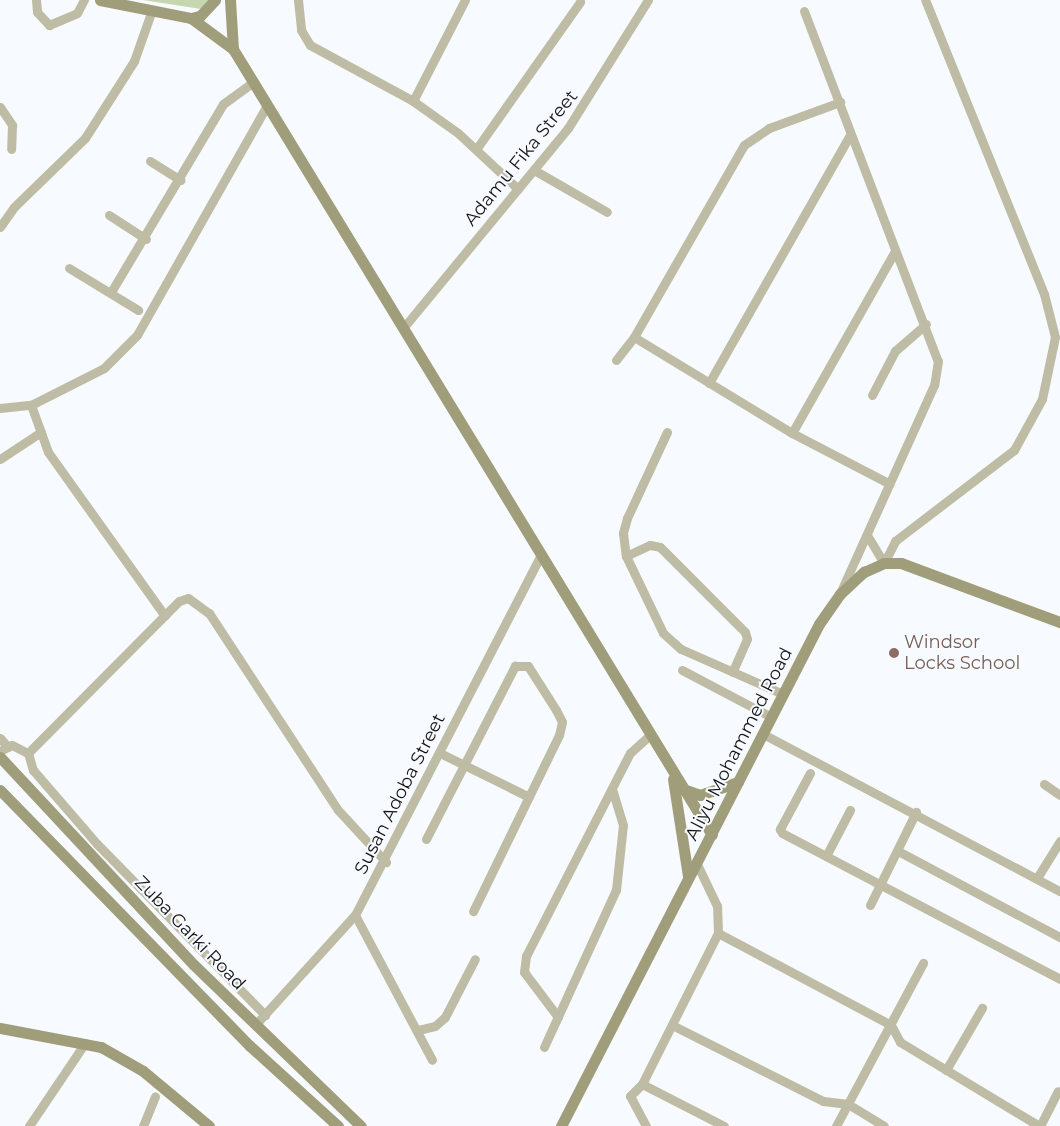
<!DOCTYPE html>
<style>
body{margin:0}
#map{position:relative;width:1060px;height:1126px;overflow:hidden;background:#f7fafe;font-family:Montserrat,sans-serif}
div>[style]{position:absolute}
.green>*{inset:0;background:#c6d6ae}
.street>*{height:9px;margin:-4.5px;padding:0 4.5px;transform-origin:4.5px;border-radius:4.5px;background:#bebca4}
.secondary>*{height:11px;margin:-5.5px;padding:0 5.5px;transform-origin:5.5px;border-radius:5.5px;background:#a09e7a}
.dots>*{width:14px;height:14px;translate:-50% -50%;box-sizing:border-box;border:2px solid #f7fafe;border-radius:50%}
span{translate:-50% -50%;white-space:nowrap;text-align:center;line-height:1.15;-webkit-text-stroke:4px #f7fafe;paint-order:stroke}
.street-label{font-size:18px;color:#131415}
.education-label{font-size:18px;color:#785e54}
.left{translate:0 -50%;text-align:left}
</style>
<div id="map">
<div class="green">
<i style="clip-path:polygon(143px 0,209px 0,201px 9px)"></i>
</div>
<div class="street">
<i style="left:36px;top:0;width:12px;rotate:85deg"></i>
<i style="left:37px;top:12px;width:18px;rotate:47deg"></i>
<i style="left:49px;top:25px;width:30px;rotate:-23deg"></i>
<i style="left:77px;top:13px;width:15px;rotate:-62deg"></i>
<i style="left:298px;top:0;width:30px;rotate:84deg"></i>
<i style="left:301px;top:30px;width:17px;rotate:59deg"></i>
<i style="left:310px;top:45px;width:117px;rotate:28.5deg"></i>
<i style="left:413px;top:101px;width:55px;rotate:35.4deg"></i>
<i style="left:458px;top:133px;width:82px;rotate:43deg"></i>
<i style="left:804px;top:11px;width:375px;rotate:69.1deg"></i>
<i style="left:938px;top:361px;width:24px;rotate:99deg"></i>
<i style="left:934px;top:385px;width:226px;rotate:114.3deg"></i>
<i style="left:413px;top:101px;width:114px;rotate:-62.8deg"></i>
<i style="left:0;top:107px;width:22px;rotate:56deg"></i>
<i style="left:12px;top:125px;width:24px;rotate:92deg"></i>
<i style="left:477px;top:148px;width:179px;rotate:-54.8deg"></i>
<i style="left:150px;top:161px;width:36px;rotate:32deg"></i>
<i style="left:534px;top:170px;width:84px;rotate:29.9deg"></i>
<i style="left:109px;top:215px;width:44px;rotate:33deg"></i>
<i style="left:0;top:227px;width:24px;rotate:-55deg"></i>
<i style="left:14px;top:207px;width:99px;rotate:-44.2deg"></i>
<i style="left:85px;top:138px;width:91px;rotate:-57.5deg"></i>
<i style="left:134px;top:61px;width:54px;rotate:-70.6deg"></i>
<i style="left:69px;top:268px;width:81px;rotate:31.3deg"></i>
<i style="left:111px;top:292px;width:219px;rotate:-59.2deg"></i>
<i style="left:223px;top:104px;width:37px;rotate:-36deg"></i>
<i style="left:404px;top:327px;width:258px;rotate:-50.5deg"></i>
<i style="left:568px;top:128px;width:151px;rotate:-58deg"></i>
<i style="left:634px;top:337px;width:221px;rotate:-60.2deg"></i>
<i style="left:744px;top:145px;width:30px;rotate:-34deg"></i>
<i style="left:769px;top:128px;width:76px;rotate:-20.1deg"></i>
<i style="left:616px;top:360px;width:29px;rotate:-52deg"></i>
<i style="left:634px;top:337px;width:185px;rotate:31.3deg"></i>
<i style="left:792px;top:433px;width:110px;rotate:27.5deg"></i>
<i style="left:709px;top:383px;width:285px;rotate:-60.4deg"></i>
<i style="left:872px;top:395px;width:50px;rotate:-62.4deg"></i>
<i style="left:895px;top:351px;width:41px;rotate:-41.1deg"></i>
<i style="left:31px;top:405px;width:82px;rotate:-26.9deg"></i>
<i style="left:104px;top:368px;width:47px;rotate:-45deg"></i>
<i style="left:137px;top:335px;width:264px;rotate:-60.5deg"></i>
<i style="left:0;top:408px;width:31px;rotate:-6deg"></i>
<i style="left:31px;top:405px;width:50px;rotate:70.1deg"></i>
<i style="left:48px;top:452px;width:201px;rotate:54.5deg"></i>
<i style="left:667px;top:432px;width:95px;rotate:114.9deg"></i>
<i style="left:627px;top:518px;width:16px;rotate:105deg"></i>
<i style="left:623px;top:533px;width:23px;rotate:83deg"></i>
<i style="left:626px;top:556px;width:85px;rotate:64.3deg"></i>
<i style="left:663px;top:633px;width:24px;rotate:42deg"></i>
<i style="left:681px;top:649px;width:111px;rotate:23.8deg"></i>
<i style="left:792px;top:433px;width:209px;rotate:-60.5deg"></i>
<i style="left:0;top:459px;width:49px;rotate:-33.4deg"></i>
<i style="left:867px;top:535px;width:33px;rotate:59deg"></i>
<i style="left:626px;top:556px;width:26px;rotate:-25deg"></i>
<i style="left:650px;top:545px;width:10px;rotate:11deg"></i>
<i style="left:660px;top:547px;width:120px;rotate:45deg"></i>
<i style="left:745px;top:632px;width:7px;rotate:74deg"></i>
<i style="left:747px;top:639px;width:36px;rotate:114deg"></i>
<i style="left:884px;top:563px;width:25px;rotate:-63deg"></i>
<i style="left:895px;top:541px;width:150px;rotate:-37.4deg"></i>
<i style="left:1014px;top:450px;width:58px;rotate:-61.2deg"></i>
<i style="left:1042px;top:399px;width:63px;rotate:-78.2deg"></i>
<i style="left:1055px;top:337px;width:44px;rotate:-104.3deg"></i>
<i style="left:1044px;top:294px;width:317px;rotate:-112deg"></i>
<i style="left:682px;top:670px;width:101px;rotate:27.8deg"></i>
<i style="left:763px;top:734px;width:336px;rotate:27.9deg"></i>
<i style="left:0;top:738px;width:12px;rotate:48deg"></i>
<i style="left:0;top:751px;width:13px;rotate:-27deg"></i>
<i style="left:12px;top:745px;width:18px;rotate:27deg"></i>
<i style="left:28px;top:753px;width:214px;rotate:-45.2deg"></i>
<i style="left:179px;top:601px;width:9px;rotate:-18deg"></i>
<i style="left:188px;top:598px;width:26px;rotate:36deg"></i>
<i style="left:209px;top:613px;width:235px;rotate:56.8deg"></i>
<i style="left:338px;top:810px;width:71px;rotate:47.3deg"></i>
<i style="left:28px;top:753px;width:18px;rotate:74deg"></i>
<i style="left:33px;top:770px;width:98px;rotate:49.1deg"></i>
<i style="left:97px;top:844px;width:240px;rotate:45.5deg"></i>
<i style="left:440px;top:753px;width:99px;rotate:26.3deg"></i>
<i style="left:810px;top:773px;width:64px;rotate:118.2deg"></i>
<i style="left:780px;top:829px;width:4px;rotate:63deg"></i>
<i style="left:782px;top:833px;width:314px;rotate:27.7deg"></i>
<i style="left:1044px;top:784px;width:19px;rotate:35deg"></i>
<i style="left:426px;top:839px;width:195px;rotate:-62.8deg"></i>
<i style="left:515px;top:666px;width:13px"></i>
<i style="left:528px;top:666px;width:52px;rotate:57.5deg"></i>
<i style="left:556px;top:710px;width:13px;rotate:63deg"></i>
<i style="left:562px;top:722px;width:13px;rotate:103deg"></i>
<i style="left:559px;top:735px;width:196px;rotate:116deg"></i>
<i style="left:898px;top:851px;width:183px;rotate:28deg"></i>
<i style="left:826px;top:856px;width:52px;rotate:-62.4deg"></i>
<i style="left:1037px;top:878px;width:44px;rotate:-58.1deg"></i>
<i style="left:870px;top:905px;width:104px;rotate:-63.7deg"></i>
<i style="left:355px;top:915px;width:164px;rotate:62deg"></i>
<i style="left:718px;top:933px;width:196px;rotate:28deg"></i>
<i style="left:891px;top:1025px;width:19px;rotate:62deg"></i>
<i style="left:900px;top:1042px;width:162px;rotate:31.1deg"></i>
<i style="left:558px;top:1017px;width:56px;rotate:-127.1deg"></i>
<i style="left:524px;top:972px;width:16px;rotate:-83deg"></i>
<i style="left:526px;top:956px;width:228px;rotate:-62.9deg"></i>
<i style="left:630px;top:753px;width:27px;rotate:-42deg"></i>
<i style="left:256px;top:1024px;width:147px;rotate:-47.8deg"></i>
<i style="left:355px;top:915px;width:405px;rotate:-62.7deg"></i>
<i style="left:672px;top:1025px;width:169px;rotate:26.7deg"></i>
<i style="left:823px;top:1101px;width:25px;rotate:7deg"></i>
<i style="left:848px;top:1104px;width:42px;rotate:31.4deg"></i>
<i style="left:418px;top:1030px;width:17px;rotate:-13deg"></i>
<i style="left:435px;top:1026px;width:13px;rotate:-42deg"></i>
<i style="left:445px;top:1017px;width:65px;rotate:-62.7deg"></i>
<i style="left:544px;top:1047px;width:173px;rotate:-65.4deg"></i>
<i style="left:616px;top:890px;width:65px;rotate:-83.9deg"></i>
<i style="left:623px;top:825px;width:37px;rotate:-107deg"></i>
<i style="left:946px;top:1070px;width:72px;rotate:-59.9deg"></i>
<i style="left:642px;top:1084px;width:92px;rotate:27.1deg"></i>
<i style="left:29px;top:1126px;width:100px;rotate:-56deg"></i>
<i style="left:143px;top:1126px;width:32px;rotate:-68deg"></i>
<i style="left:646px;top:1126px;width:34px;rotate:-118deg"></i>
<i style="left:630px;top:1096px;width:17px;rotate:-45deg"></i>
<i style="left:642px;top:1084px;width:169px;rotate:-63.3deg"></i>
<i style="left:718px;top:933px;width:27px;rotate:-92deg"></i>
<i style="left:717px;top:906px;width:47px;rotate:-115.5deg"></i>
<i style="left:836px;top:1126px;width:185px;rotate:-61.9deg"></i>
<i style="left:1040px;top:1126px;width:39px;rotate:-63deg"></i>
</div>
<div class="secondary">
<i style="left:100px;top:0;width:93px;rotate:11.2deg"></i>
<i style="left:191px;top:18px;width:52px;rotate:36.4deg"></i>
<i style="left:233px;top:49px;width:920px;rotate:58.64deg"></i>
<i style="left:230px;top:0;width:49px;rotate:86.5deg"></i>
<i style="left:191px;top:18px;width:9px;rotate:-13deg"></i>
<i style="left:200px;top:16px;width:22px;rotate:-47deg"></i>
<i style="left:0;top:757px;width:284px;rotate:47deg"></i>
<i style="left:194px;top:965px;width:232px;rotate:44deg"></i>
<i style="left:673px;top:779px;width:98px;rotate:81.2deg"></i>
<i style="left:683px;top:789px;width:18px;rotate:19deg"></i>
<i style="left:700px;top:795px;width:40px;rotate:-18.9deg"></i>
<i style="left:0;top:790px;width:358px;rotate:45.7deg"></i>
<i style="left:250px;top:1046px;width:119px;rotate:42.3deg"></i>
<i style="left:0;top:1028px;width:103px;rotate:10.7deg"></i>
<i style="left:101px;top:1047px;width:48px;rotate:29.7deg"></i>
<i style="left:143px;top:1071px;width:86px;rotate:39.8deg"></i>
<i style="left:561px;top:1126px;width:564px;rotate:-62.8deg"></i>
<i style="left:819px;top:624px;width:37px;rotate:-55deg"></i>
<i style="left:840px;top:594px;width:33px;rotate:-43deg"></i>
<i style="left:864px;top:572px;width:22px;rotate:-24deg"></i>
<i style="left:884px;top:563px;width:17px"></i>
<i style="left:901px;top:563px;width:170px;rotate:20.4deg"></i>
</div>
<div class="dots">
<i style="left:894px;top:653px;background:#8d6e63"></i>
</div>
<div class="street-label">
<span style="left:521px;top:158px;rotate:-51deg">Adamu Fika Street</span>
<span style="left:739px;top:744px;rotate:-63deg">Aliyu Mohammed Road</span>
<span style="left:400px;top:794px;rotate:-63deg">Susan Adoba Street</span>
<span style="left:190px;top:933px;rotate:46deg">Zuba Garki Road</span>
</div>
<div class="education-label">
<span class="left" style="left:904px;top:653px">Windsor<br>Locks School</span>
</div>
</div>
